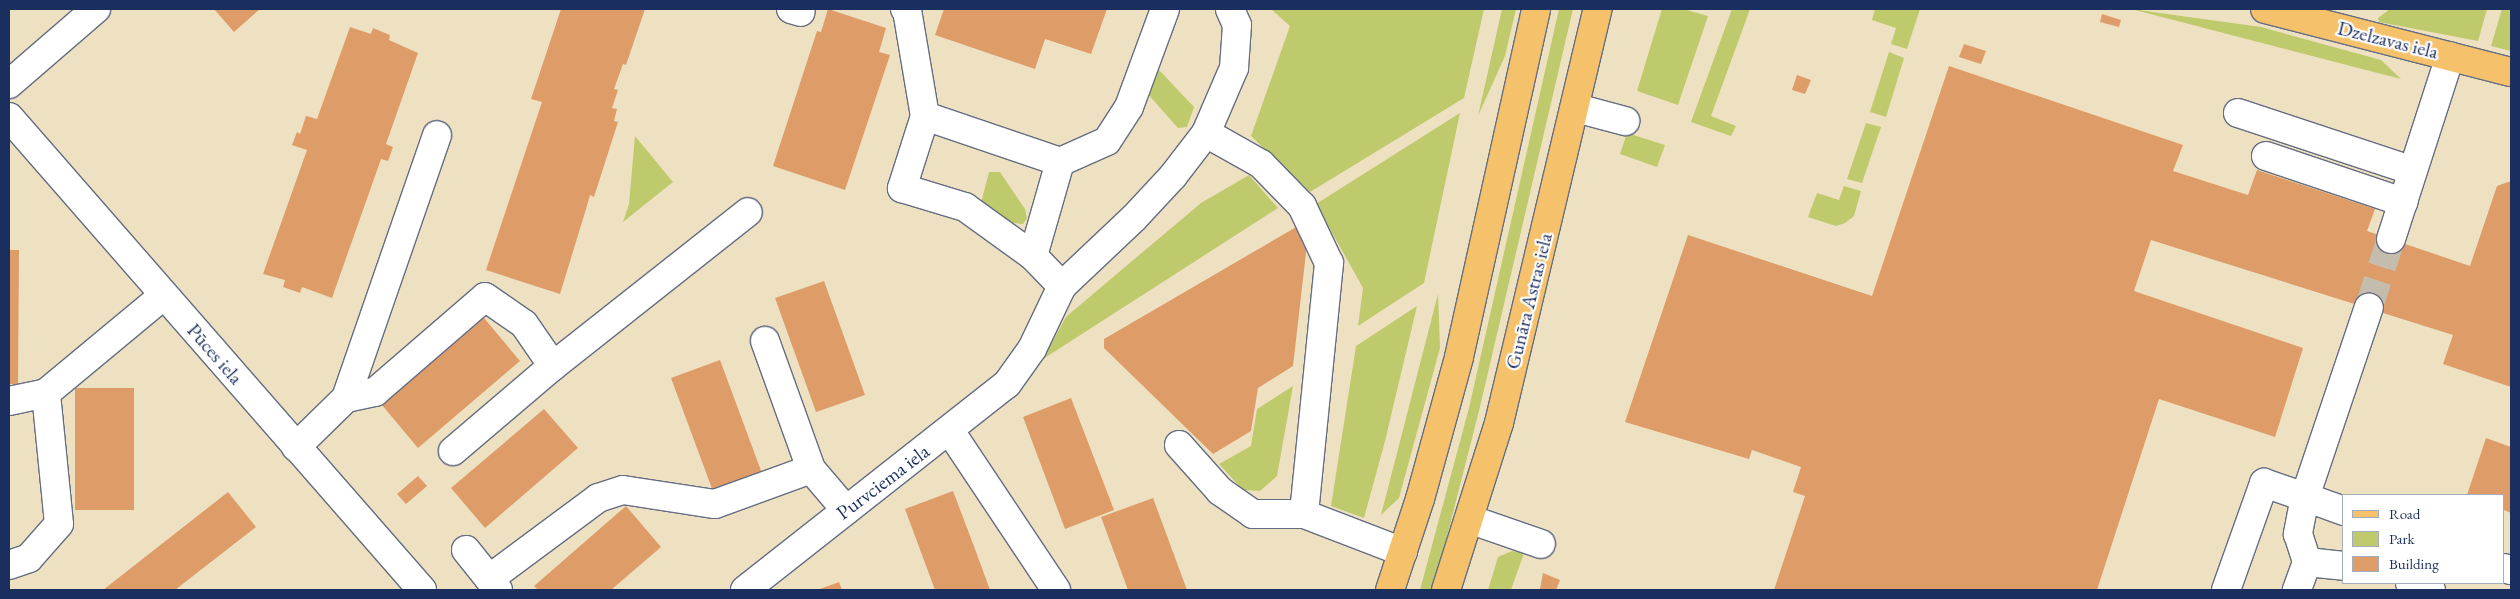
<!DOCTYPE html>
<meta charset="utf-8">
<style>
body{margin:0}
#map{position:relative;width:2520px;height:599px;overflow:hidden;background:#eee1c2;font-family:"EB Garamond",serif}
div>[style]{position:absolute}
.green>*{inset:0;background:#beca6b}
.building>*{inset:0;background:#de9c69}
.minor-tunnel>*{height:28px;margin-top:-14px;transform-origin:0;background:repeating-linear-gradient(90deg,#c4bdae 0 28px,transparent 0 42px)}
.roads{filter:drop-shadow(1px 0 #656d81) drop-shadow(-1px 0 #656d81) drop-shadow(0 1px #656d81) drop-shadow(0 -1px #656d81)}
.minor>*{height:28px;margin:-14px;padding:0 14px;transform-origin:14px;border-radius:14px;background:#fff}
.major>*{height:28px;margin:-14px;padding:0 14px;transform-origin:14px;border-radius:14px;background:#f5c16b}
span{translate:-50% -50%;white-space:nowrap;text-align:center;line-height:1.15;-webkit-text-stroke:4.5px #fff;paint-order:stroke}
.street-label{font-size:20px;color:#1b2f5e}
.frame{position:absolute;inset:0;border:10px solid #1b2f5e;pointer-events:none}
.legend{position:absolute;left:2342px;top:494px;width:162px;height:90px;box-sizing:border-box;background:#fff;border:1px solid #a4acbf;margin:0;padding:6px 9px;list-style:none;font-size:15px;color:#1b2f5e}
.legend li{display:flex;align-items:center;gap:10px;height:25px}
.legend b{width:25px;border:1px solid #a4acbf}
</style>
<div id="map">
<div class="green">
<i style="clip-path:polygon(1271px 9px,1484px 9px,1464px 98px,1310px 192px,1251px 136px,1290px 26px)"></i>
<i style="clip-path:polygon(1502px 9px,1516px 9px,1505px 56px,1478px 116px)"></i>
<i style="clip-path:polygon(1559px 9px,1573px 9px,1479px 411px,1434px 587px,1433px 590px,1420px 590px,1469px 408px)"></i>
<i style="clip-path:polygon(1662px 9px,1683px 9px,1708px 16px,1678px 105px,1637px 91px)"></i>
<i style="clip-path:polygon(1732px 9px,1750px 9px,1711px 116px,1736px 126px,1731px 136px,1691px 122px)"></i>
<i style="clip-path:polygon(1875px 9px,1920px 9px,1907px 49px,1891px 44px,1896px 28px,1872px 20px)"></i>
<i style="clip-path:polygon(2131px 9px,2261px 27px,2381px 60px,2401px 79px)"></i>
<i style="clip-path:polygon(2390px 9px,2487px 9px,2478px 41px,2379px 22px,2378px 18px)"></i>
<i style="clip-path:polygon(2502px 9px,2511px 9px,2511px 51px,2491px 46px)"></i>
<i style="clip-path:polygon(1889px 52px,1904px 58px,1886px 117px,1870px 112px)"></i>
<i style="clip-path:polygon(1158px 69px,1194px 107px,1187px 127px,1178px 128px,1146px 92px)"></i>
<i style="clip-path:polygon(1460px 113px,1424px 283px,1358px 326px,1363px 288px,1316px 204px)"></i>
<i style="clip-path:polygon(1866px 123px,1881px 127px,1862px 183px,1847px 179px)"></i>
<i style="clip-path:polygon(1627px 133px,1665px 145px,1657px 167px,1620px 154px)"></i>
<i style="clip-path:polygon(635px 136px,673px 182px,623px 222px,629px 204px)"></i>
<i style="clip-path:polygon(989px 172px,1000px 172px,1025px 209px,1027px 218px,1023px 224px,1006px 222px,981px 203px)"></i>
<i style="clip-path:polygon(1249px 175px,1278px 208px,1043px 359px,1066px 317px,1080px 305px,1201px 203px)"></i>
<i style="clip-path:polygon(1844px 186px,1861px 191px,1854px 216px,1845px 223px,1836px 226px,1808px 217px,1817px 193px,1839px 200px)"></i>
<i style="clip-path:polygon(1438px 294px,1440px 348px,1399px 498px,1381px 515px)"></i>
<i style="clip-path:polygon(1417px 306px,1385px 441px,1364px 518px,1331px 506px,1356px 346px)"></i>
<i style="clip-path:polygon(1293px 386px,1277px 476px,1260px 491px,1243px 490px,1219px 464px,1251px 446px,1257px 409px)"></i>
<i style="clip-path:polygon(1512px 551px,1524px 553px,1511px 590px,1488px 590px,1498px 557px)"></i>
</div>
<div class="building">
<i style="clip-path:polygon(214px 9px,260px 9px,234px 32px)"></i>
<i style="clip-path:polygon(561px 9px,645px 9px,626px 65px,623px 64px,614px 89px,618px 90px,612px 108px,617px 109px,614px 121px,618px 122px,594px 197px,590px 195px,586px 209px,560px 294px,486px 270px,542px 102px,531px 99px)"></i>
<i style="clip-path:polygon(828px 9px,886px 28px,879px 52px,890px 55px,845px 190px,773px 166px,817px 31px,821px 32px)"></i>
<i style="clip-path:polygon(944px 9px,1107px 9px,1091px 54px,1045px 39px,1035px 69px,935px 35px)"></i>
<i style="clip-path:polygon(2102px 14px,2121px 20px,2119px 27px,2100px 22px)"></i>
<i style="clip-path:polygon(350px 27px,371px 34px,373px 28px,390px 35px,389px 40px,418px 53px,386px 144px,393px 147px,388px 161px,381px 159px,332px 298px,302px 287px,300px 293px,283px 287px,285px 280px,263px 274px,307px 150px,292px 145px,297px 132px,300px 134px,306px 116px,317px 119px)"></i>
<i style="clip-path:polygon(1964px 44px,1986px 51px,1981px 64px,1959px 57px)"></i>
<i style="clip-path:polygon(1949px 66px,2183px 145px,2173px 171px,2248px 195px,2257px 170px,2375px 209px,2367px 231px,2470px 266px,2497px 186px,2511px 181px,2511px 387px,2443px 364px,2453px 335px,2151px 240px,2134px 291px,2303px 348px,2275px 437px,2159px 399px,2097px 590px,1774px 590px,1805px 496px,1793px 492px,1801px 467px,1752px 450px,1749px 459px,1625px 422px,1688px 235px,1872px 296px)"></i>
<i style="clip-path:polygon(1797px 75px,1811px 80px,1805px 94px,1792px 90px)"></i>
<i style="clip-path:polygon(1298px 226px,1307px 244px,1293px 366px,1258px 388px,1251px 431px,1213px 454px,1104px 348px,1104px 339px)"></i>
<i style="clip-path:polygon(9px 250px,19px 250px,18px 384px,9px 384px)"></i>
<i style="clip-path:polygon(824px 281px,865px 395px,816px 412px,775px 298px)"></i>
<i style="clip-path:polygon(484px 318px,520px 361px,418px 448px,382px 405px)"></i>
<i style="clip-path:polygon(720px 360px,763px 476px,714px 494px,671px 378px)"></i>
<i style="clip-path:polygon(75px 388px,134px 388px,134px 510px,75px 510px)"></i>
<i style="clip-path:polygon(1071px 398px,1114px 510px,1065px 529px,1023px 417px)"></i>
<i style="clip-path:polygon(544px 409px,578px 448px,485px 528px,451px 488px)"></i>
<i style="clip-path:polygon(2486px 438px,2511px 447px,2511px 513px,2504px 510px,2504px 495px,2467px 495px)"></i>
<i style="clip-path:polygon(418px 476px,427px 486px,406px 504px,397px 494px)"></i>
<i style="clip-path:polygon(953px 491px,975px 549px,990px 590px,935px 590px,905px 509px)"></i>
<i style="clip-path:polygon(228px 492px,256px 527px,175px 590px,103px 590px)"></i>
<i style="clip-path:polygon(1153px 498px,1187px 590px,1128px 590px,1101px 517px)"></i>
<i style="clip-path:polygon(626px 506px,661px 547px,611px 590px,538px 590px,534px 586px)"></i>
<i style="clip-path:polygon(1543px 573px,1560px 580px,1556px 590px,1540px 589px)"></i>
<i style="clip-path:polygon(839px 582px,842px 590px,817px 590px)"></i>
</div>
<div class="minor-tunnel">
<i style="left:2369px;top:307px;width:71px;rotate:-72.1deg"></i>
</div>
<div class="roads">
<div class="minor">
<i style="left:791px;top:9px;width:10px;rotate:17deg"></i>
<i style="left:905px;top:9px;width:2px;rotate:27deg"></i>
<i style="left:907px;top:10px;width:108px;rotate:80.4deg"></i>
<i style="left:925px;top:116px;width:143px;rotate:18.8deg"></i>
<i style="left:1060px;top:162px;width:51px;rotate:-24.1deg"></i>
<i style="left:1107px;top:141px;width:40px;rotate:-57.1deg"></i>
<i style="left:1129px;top:107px;width:104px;rotate:-69.8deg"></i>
<i style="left:9px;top:84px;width:115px;rotate:-40.8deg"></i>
<i style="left:1576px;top:108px;width:51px;rotate:14.9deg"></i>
<i style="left:2238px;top:113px;width:184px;rotate:18.3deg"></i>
<i style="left:925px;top:116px;width:76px;rotate:107.7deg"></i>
<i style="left:902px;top:188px;width:66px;rotate:16.8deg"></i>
<i style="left:965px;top:207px;width:84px;rotate:35.8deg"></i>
<i style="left:1033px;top:256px;width:42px;rotate:46deg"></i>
<i style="left:9px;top:117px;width:628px;rotate:48.87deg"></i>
<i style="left:1206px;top:133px;width:71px;rotate:-66.7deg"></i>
<i style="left:1234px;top:68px;width:43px;rotate:-86deg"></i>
<i style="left:1237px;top:25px;width:17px;rotate:-114deg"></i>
<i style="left:2266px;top:156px;width:145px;rotate:18.6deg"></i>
<i style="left:2391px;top:239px;width:192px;rotate:-72.1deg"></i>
<i style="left:1033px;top:256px;width:98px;rotate:-74deg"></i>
<i style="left:765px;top:341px;width:136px;rotate:70.2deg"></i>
<i style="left:346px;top:398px;width:30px;rotate:-12deg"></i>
<i style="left:375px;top:392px;width:145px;rotate:-40.8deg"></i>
<i style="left:485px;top:297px;width:47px;rotate:34.7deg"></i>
<i style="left:524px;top:324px;width:51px;rotate:55.4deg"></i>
<i style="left:9px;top:401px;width:38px;rotate:-12deg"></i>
<i style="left:46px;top:393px;width:153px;rotate:-39.7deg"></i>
<i style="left:950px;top:431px;width:191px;rotate:56.3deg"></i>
<i style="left:1179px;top:445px;width:62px;rotate:48.3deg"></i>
<i style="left:1220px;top:491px;width:40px;rotate:34.9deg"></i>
<i style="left:1253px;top:514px;width:51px"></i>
<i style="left:296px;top:447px;width:70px;rotate:-44.4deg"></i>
<i style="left:346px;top:398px;width:278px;rotate:-70.9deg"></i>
<i style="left:453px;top:451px;width:131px;rotate:-40.4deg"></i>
<i style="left:553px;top:366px;width:248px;rotate:-38.3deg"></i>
<i style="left:2344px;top:511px;width:41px;rotate:-160.3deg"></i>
<i style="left:2305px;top:497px;width:200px;rotate:-71.4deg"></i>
<i style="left:1469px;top:519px;width:76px;rotate:19.1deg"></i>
<i style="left:466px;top:550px;width:51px;rotate:51.3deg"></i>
<i style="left:2307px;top:562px;width:37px;rotate:6deg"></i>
<i style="left:9px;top:565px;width:21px;rotate:-19deg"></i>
<i style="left:29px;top:558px;width:45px;rotate:-48.6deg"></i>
<i style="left:59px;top:524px;width:132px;rotate:-95.7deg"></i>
<i style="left:2504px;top:568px;width:7px;rotate:16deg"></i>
<i style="left:489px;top:579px;width:136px;rotate:-36.6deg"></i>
<i style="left:598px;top:498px;width:26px;rotate:-18deg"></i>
<i style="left:623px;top:490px;width:93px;rotate:8.7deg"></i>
<i style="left:715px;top:504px;width:102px;rotate:-20deg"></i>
<i style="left:811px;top:469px;width:54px;rotate:49.5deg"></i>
<i style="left:2410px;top:583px;width:22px;rotate:18deg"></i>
<i style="left:745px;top:590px;width:333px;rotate:-38.2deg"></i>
<i style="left:1007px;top:384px;width:43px;rotate:-54.5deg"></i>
<i style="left:1032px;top:349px;width:70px;rotate:-64.5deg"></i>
<i style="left:1062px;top:286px;width:99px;rotate:-43.4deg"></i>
<i style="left:1134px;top:218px;width:57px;rotate:-47.1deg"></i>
<i style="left:1173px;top:176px;width:54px;rotate:-52.5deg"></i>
<i style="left:1206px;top:133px;width:63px;rotate:29.4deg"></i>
<i style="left:1261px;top:164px;width:59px;rotate:45.7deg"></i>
<i style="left:1302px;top:206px;width:63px;rotate:64.7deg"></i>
<i style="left:1329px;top:263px;width:252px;rotate:95.7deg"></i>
<i style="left:1304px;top:514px;width:106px;rotate:21deg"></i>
<i style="left:2226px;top:590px;width:114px;rotate:-70.4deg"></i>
<i style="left:2264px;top:483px;width:43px;rotate:18.9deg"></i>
<i style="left:2305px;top:497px;width:38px;rotate:101deg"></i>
<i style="left:2298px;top:534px;width:29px;rotate:72deg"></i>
<i style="left:2307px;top:562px;width:30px;rotate:110deg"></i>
</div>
<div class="major">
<i style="left:2265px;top:9px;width:254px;rotate:14.4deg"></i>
<i style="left:1390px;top:590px;width:96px;rotate:-71.8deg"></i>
<i style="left:1420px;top:499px;width:147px;rotate:-74.6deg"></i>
<i style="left:1459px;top:357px;width:356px;rotate:-77.5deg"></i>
<i style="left:1446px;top:590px;width:175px;rotate:-72.4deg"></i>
<i style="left:1499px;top:423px;width:426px;rotate:-76.6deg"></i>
</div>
</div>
<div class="street-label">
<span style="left:2388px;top:40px;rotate:14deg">Dzelzavas iela</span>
<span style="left:1529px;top:301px;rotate:-76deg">Gunāra Astras iela</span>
<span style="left:215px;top:354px;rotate:49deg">Pūces iela</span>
<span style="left:883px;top:482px;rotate:-37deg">Purvciema iela</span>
</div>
<div class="frame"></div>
<ul class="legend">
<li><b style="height:6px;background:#f5c16b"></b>Road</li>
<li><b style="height:14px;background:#beca6b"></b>Park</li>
<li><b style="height:14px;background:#de9c69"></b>Building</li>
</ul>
</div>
